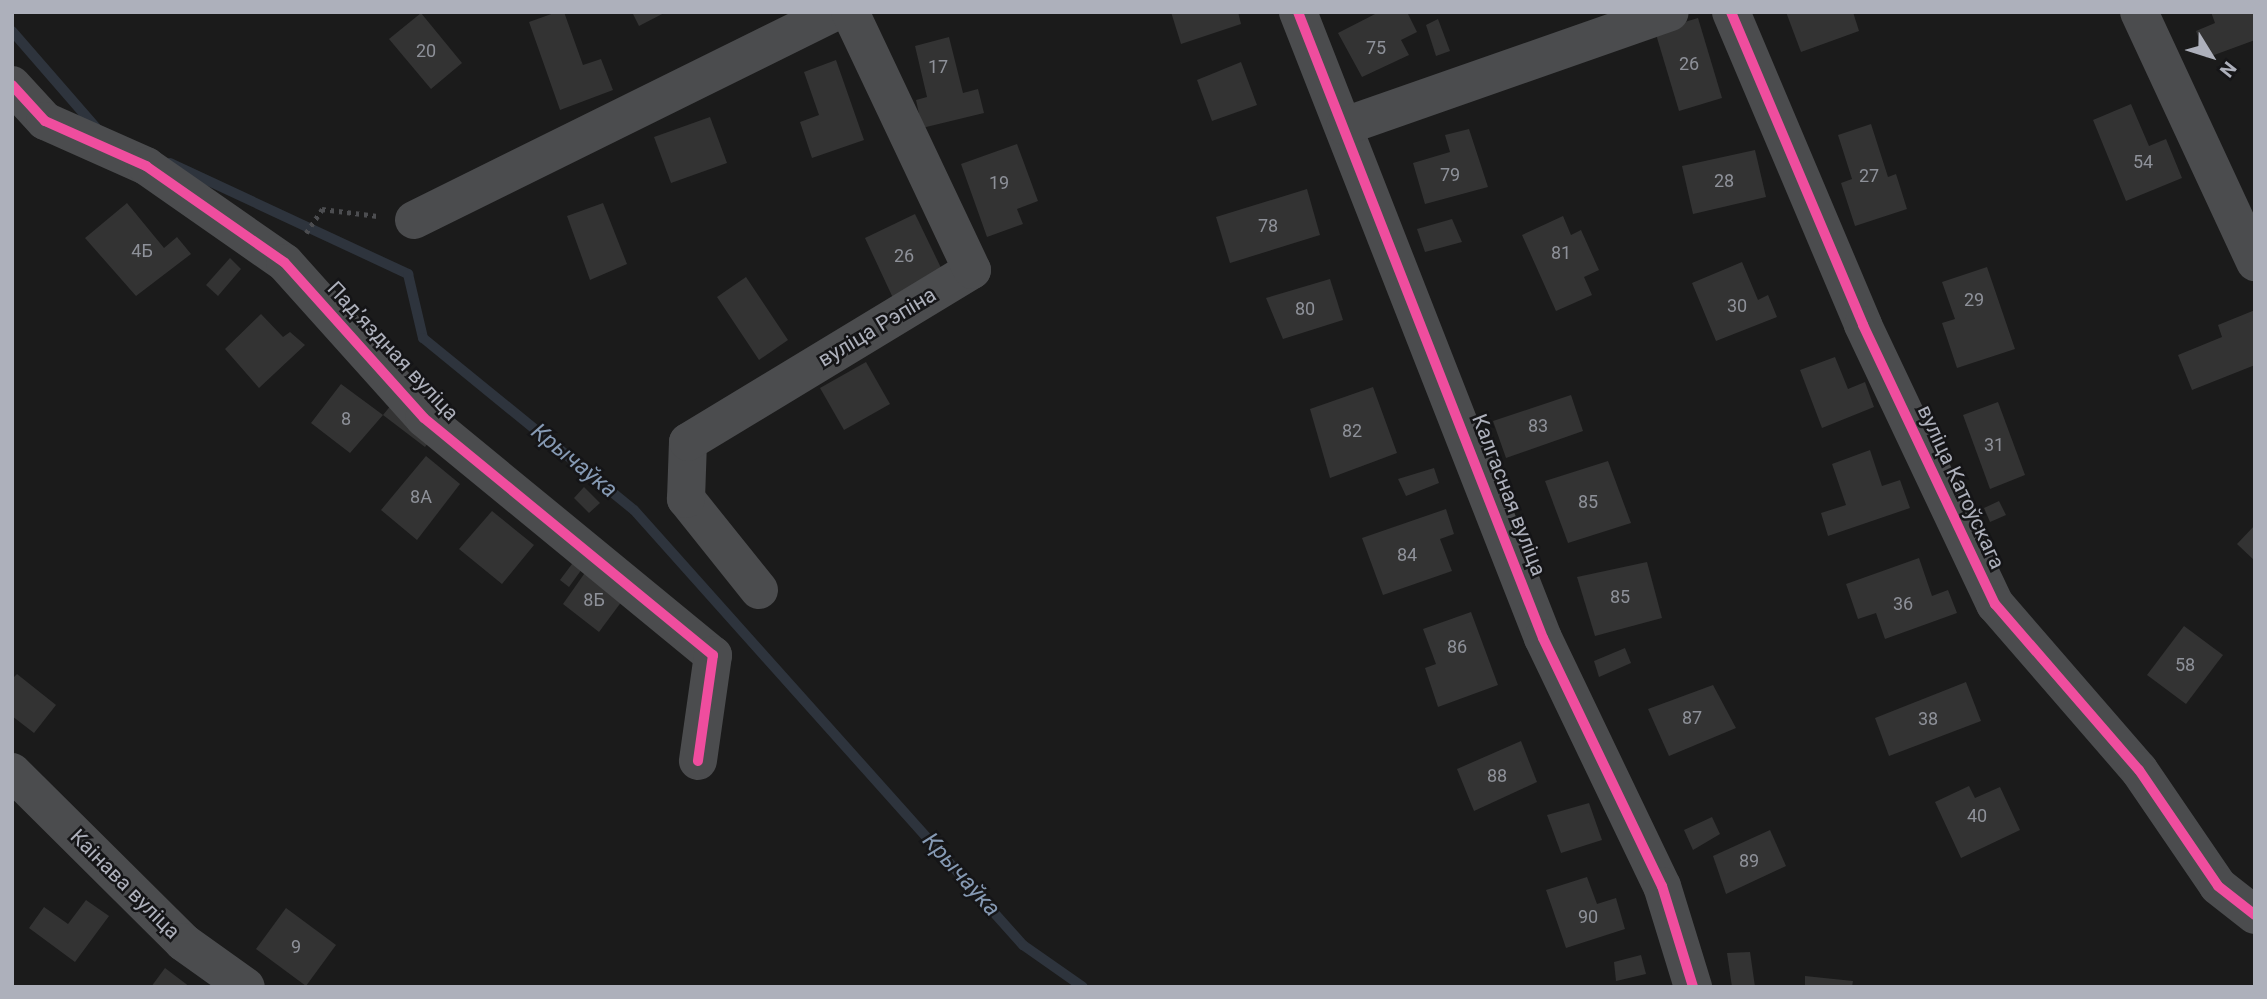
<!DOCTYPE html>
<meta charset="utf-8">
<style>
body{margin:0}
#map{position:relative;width:2267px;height:999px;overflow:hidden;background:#1b1b1b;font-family:Roboto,sans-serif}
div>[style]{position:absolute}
.stream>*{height:10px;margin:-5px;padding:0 5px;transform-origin:5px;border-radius:5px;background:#2e343d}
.building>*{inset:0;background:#333}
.path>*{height:4.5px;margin-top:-2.25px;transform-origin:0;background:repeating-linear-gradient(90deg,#4c4d50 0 3.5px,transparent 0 8.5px)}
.minor>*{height:38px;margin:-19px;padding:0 19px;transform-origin:19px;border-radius:19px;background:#4b4c4e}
.cycleway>*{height:10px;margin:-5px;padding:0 5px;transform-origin:5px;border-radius:5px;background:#ef4d9e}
span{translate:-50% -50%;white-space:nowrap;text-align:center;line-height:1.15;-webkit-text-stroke:5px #151517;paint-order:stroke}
.number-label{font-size:18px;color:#8e9199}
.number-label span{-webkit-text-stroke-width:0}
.street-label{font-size:21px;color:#adb0bb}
.water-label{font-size:23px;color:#869ab4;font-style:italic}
.frame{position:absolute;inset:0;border:14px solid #adb0bb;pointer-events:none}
.north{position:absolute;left:2176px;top:21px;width:70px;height:70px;-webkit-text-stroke:5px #151517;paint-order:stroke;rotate:128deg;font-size:19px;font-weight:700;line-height:28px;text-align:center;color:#adb0bb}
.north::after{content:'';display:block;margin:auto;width:24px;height:32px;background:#adb0bb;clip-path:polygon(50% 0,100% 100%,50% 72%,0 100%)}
</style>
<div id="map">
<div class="stream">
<i style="left:12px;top:31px;width:131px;rotate:49deg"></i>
<i style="left:170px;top:163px;width:263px;rotate:25deg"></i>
<i style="left:408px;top:274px;width:66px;rotate:76.8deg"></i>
<i style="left:423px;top:338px;width:272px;rotate:39.2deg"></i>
<i style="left:634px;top:510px;width:584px;rotate:48.2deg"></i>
<i style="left:1023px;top:945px;width:73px;rotate:35deg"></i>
</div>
<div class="building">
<i style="clip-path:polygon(557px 12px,564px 12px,583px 65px,601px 59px,613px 90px,560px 110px,529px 22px)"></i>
<i style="clip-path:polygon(632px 12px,666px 12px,639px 26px)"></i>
<i style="clip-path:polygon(1171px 12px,1238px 12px,1241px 24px,1181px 44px)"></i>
<i style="clip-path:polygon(1379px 12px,1407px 12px,1417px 32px,1401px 40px,1409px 55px,1362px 77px,1338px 33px)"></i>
<i style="clip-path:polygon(1786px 12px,1853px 12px,1859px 31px,1801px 52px)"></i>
<i style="clip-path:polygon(2211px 12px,2255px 12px,2255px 40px,2206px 58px,2196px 31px,2215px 23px)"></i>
<i style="clip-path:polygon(421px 13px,462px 63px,431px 89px,389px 39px)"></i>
<i style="clip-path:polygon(1698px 18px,1722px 98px,1679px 111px,1655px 31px)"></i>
<i style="clip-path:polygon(1438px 19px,1450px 51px,1436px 56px,1426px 25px)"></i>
<i style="clip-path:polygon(949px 37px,963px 93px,978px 89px,984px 113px,922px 128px,916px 100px,927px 97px,915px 46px)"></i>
<i style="clip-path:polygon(836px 60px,864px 140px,812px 158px,800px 122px,819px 115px,804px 72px)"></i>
<i style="clip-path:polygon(1241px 62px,1257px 105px,1212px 121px,1197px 80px)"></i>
<i style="clip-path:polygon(2131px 104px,2149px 146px,2166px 139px,2182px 178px,2126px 201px,2093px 120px)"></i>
<i style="clip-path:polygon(710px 117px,727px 163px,671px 183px,654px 137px)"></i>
<i style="clip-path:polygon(1871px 124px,1888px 177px,1896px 174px,1907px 209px,1855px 226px,1841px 183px,1852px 179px,1838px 135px)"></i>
<i style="clip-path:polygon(1469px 129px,1488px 187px,1425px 204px,1413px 163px,1450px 152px,1445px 135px)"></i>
<i style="clip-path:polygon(1017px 144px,1038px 201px,1017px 209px,1023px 224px,987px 237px,961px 164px)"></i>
<i style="clip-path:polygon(1755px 150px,1766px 197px,1693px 214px,1682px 166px)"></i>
<i style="clip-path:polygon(1307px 189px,1320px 235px,1230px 263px,1216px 217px)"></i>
<i style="clip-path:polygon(127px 203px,164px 248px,177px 237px,191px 254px,136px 296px,85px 238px)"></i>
<i style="clip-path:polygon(603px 203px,627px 264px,590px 280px,567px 216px)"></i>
<i style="clip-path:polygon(915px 214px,944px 274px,893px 298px,865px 238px)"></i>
<i style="clip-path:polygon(1563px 216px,1571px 235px,1581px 230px,1599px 270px,1584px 277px,1592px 295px,1556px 311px,1522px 235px)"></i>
<i style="clip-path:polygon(1452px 219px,1462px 242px,1425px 252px,1417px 229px)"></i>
<i style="clip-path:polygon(230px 258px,241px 269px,218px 296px,206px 285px)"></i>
<i style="clip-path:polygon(1742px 262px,1758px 300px,1768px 295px,1777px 317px,1716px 341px,1692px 283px)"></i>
<i style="clip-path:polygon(1987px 267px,2015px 349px,1957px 368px,1942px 323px,1955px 319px,1942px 282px)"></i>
<i style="clip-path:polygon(746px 277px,788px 340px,759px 360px,717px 297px)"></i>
<i style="clip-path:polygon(1330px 279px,1343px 320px,1283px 339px,1266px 298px)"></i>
<i style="clip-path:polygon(2255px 310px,2255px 365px,2192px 390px,2178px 355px,2222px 337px,2218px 325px)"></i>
<i style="clip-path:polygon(261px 314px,283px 337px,290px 332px,305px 345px,259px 388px,225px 349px)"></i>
<i style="clip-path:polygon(1835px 357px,1848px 389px,1865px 382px,1874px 407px,1822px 428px,1800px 370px)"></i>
<i style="clip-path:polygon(866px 362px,890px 404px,844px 430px,820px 388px)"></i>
<i style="clip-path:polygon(341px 384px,383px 415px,392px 404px,434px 435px,425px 447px,383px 415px,350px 453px,311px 423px)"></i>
<i style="clip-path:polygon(1373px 387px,1397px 453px,1330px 478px,1310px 409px)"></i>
<i style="clip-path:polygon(1571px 395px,1583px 431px,1506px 458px,1493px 421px)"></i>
<i style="clip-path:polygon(1998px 402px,2025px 475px,1990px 489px,1963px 415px)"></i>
<i style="clip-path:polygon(1870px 450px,1882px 486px,1900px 480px,1910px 508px,1828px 536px,1821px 513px,1846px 505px,1832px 464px)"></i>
<i style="clip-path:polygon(426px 456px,460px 484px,417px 540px,381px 510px)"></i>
<i style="clip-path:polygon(1608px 461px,1631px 523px,1568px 543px,1545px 481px)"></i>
<i style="clip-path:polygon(1434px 468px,1439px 483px,1406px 496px,1398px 479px)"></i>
<i style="clip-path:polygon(584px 487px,600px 503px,589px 513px,574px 498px)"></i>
<i style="clip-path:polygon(1999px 501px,2006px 515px,1990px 522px,1984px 508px)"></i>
<i style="clip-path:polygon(1446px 509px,1454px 534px,1440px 539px,1452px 571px,1383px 595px,1362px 538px)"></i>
<i style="clip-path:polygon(492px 511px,534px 545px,502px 584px,459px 549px)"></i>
<i style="clip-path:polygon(2255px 525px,2255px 561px,2237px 544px)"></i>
<i style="clip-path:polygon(578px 556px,587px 562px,569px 587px,560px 580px)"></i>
<i style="clip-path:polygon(1919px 558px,1932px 596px,1948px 590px,1957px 613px,1885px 639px,1876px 613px,1858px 619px,1846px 584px)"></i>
<i style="clip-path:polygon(1647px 562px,1662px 618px,1595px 636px,1577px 577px)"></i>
<i style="clip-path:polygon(589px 567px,625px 597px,599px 632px,563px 604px)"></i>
<i style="clip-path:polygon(1471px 612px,1498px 685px,1438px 707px,1425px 668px,1436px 664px,1423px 629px)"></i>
<i style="clip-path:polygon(2184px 626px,2223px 655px,2186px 704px,2147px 675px)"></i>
<i style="clip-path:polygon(1625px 648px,1631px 663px,1599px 677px,1594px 661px)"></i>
<i style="clip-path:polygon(17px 674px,56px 705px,34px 733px,12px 716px,12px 679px)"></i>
<i style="clip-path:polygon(1966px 682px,1981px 721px,1889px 756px,1875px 718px)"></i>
<i style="clip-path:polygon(1713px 685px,1736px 728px,1669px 756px,1648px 709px)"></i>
<i style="clip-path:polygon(1521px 741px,1537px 782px,1474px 811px,1457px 769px)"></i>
<i style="clip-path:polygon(1969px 786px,1975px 798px,2000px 787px,2020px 830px,1961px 858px,1935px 802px)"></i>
<i style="clip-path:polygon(1589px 803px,1602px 840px,1561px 853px,1547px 815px)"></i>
<i style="clip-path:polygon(1712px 817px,1720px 834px,1693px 850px,1684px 830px)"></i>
<i style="clip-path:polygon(1770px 830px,1786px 866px,1726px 894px,1713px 856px)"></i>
<i style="clip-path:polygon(1587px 877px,1597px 904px,1616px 898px,1625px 929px,1566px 948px,1546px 890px)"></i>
<i style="clip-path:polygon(86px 900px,109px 916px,75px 962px,29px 928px,44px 907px,68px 924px)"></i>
<i style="clip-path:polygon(286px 908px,336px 945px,306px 986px,256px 949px)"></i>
<i style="clip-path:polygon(1750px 952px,1755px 987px,1732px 987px,1727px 953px)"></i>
<i style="clip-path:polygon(1641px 955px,1646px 974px,1616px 981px,1614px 962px)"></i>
<i style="clip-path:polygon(165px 968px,190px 987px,151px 987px)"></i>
<i style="clip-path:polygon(1805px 976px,1853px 981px,1852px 987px,1805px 987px)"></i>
</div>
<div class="path">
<i style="left:306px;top:233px;width:29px;rotate:-56deg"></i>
<i style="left:322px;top:209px;width:56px;rotate:7.1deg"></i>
</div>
<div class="minor">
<i style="left:1298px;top:12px;width:672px;rotate:68.63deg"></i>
<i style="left:1543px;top:638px;width:275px;rotate:64.4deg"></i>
<i style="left:1662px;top:886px;width:106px;rotate:72.9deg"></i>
<i style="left:1731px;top:12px;width:340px;rotate:67.1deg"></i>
<i style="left:1863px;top:325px;width:309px;rotate:64.7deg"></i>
<i style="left:1995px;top:604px;width:220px;rotate:49.1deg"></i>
<i style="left:2139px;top:770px;width:140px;rotate:55.7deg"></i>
<i style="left:2218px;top:886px;width:47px;rotate:38.1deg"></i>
<i style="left:2139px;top:12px;width:276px;rotate:65.1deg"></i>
<i style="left:12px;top:85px;width:49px;rotate:47.5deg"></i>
<i style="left:45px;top:121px;width:111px;rotate:24deg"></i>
<i style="left:146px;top:166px;width:169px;rotate:34.9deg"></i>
<i style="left:285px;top:263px;width:208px;rotate:48.1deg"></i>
<i style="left:424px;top:418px;width:374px;rotate:39.4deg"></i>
<i style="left:713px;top:655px;width:107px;rotate:98.1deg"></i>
<i style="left:1345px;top:126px;width:344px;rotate:-19.3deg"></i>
<i style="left:414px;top:220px;width:470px;rotate:-26.3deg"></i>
<i style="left:759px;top:590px;width:117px;rotate:-128.7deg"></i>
<i style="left:686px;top:499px;width:57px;rotate:-88deg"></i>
<i style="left:688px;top:442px;width:332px;rotate:-31.2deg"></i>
<i style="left:972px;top:270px;width:285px;rotate:-115.3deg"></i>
<i style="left:12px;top:772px;width:241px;rotate:44.8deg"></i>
<i style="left:183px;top:942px;width:77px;rotate:35.5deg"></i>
</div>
<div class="cycleway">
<i style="left:1298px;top:12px;width:672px;rotate:68.63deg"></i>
<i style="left:1543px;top:638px;width:275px;rotate:64.4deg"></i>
<i style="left:1662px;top:886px;width:106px;rotate:72.9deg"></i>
<i style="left:1731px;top:12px;width:340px;rotate:67.1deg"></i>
<i style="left:1863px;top:325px;width:309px;rotate:64.7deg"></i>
<i style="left:1995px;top:604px;width:220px;rotate:49.1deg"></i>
<i style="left:2139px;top:770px;width:140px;rotate:55.7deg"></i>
<i style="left:2218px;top:886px;width:47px;rotate:38.1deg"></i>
<i style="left:12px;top:85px;width:49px;rotate:47.5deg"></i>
<i style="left:45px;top:121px;width:111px;rotate:24deg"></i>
<i style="left:146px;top:166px;width:169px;rotate:34.9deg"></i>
<i style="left:285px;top:263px;width:208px;rotate:48.1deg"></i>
<i style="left:424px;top:418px;width:374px;rotate:39.4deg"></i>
<i style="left:713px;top:655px;width:107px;rotate:98.1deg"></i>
</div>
<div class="number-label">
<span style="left:1376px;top:48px">75</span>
<span style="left:426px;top:51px">20</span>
<span style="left:1689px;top:64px">26</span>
<span style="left:938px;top:67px">17</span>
<span style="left:2143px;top:162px">54</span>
<span style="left:1450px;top:175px">79</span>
<span style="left:1869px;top:176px">27</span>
<span style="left:1724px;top:181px">28</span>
<span style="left:999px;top:183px">19</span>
<span style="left:1268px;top:226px">78</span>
<span style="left:142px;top:251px">4Б</span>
<span style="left:1561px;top:253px">81</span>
<span style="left:904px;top:256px">26</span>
<span style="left:1974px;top:300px">29</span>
<span style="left:1737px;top:306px">30</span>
<span style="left:1305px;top:309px">80</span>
<span style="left:346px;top:419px">8</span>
<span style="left:1538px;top:426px">83</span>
<span style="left:1352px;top:431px">82</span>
<span style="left:1994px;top:445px">31</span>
<span style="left:421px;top:497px">8А</span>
<span style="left:1588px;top:502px">85</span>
<span style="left:1407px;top:555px">84</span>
<span style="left:1620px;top:597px">85</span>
<span style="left:594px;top:600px">8Б</span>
<span style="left:1903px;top:604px">36</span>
<span style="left:1457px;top:647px">86</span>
<span style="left:2185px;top:665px">58</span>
<span style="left:1692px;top:718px">87</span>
<span style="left:1928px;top:719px">38</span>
<span style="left:1497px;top:776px">88</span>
<span style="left:1977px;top:816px">40</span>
<span style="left:1749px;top:861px">89</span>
<span style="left:1588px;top:917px">90</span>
<span style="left:296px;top:947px">9</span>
</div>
<div class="street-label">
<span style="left:877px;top:327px;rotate:-31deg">вуліца Рэпіна</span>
<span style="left:393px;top:351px;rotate:47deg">Падʼяздная вуліца</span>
<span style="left:1961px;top:487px;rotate:65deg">вуліца Катоўскага</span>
<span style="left:1509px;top:495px;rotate:69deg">Калгасная вуліца</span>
<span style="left:125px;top:884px;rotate:45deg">Каінава вуліца</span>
</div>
<div class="water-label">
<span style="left:574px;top:461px;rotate:39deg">Крычаўка</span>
<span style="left:961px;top:875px;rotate:48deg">Крычаўка</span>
</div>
<div class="frame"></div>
<div class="north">N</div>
</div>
